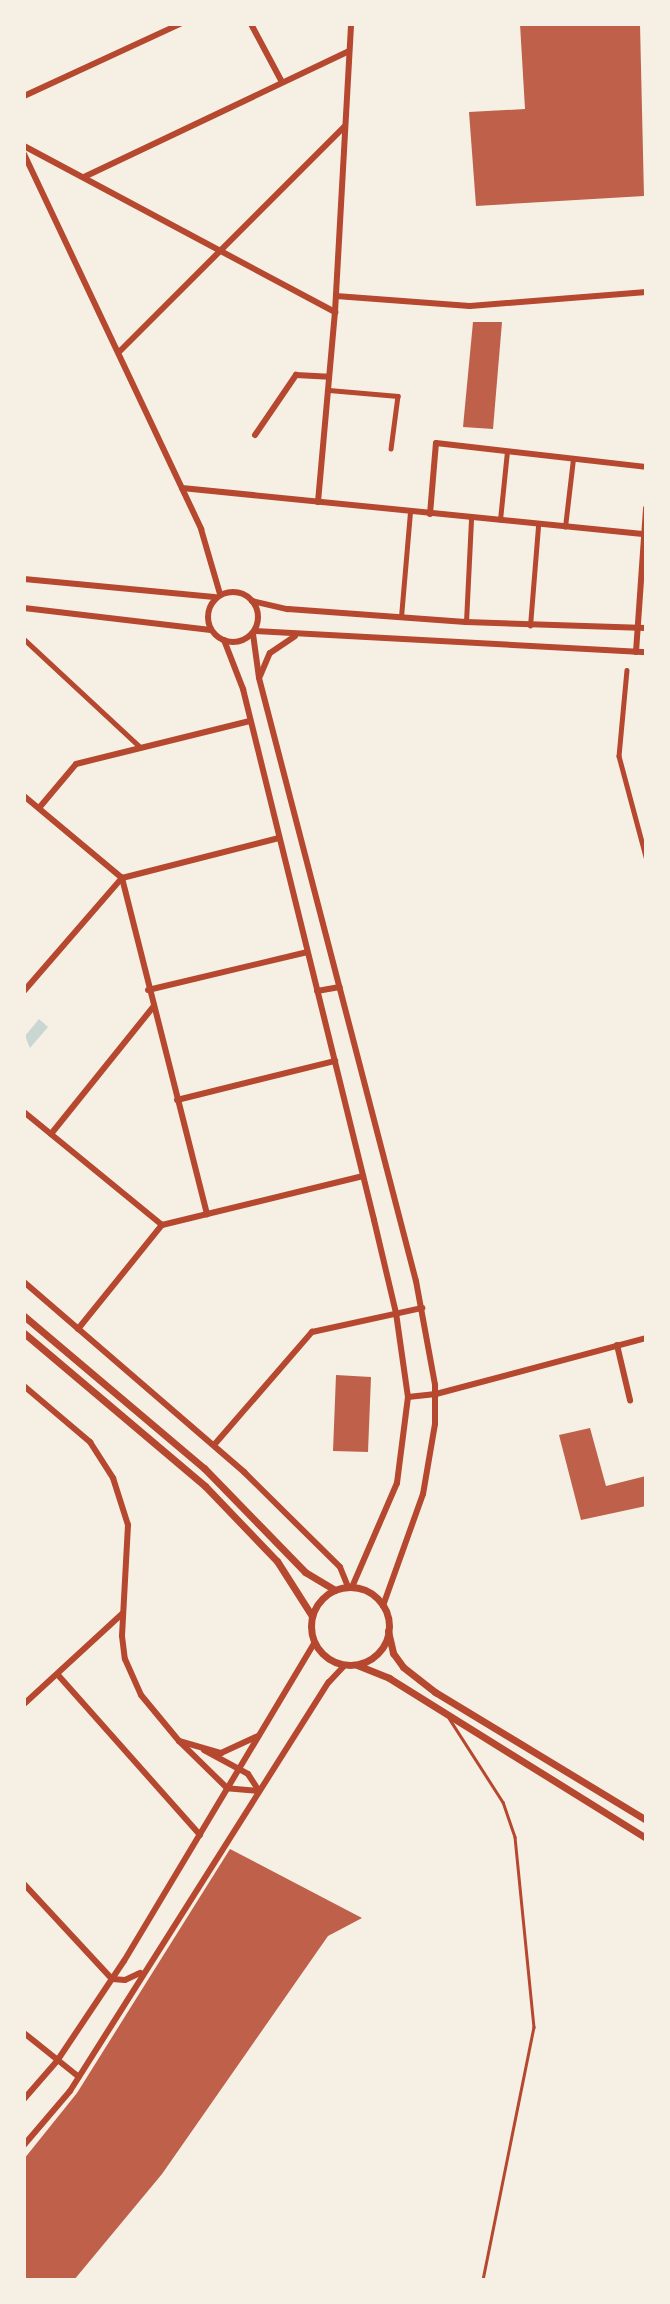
<!DOCTYPE html>
<style>
body{margin:0}
#map{position:relative;width:670px;height:2304px;overflow:hidden;background:#f6efe4;font-family:Barlow,sans-serif}
div>[style]{position:absolute}
.water>*{inset:0;background:#c9d6d2}
.building>*{inset:0;background:#bf614a}
.service>*{height:2.5px;margin:-1.25px;padding:0 1.25px;transform-origin:1.25px;border-radius:1.25px;background:#b5482f}
.pedestrian>*{height:4.5px;margin:-2.25px;padding:0 2.25px;transform-origin:2.25px;border-radius:2.25px;background:#b5482f}
.minor>*{height:6px;margin:-3px;padding:0 3px;transform-origin:3px;border-radius:3px;background:#b5482f}
.minor>.ring{margin:-3px;padding:0;box-sizing:content-box;background:none;border:6px solid #b5482f;border-radius:50%}
.tertiary>*{height:7px;margin:-3.5px;padding:0 3.5px;transform-origin:3.5px;border-radius:3.5px;background:#b5482f}
.tertiary>.ring{margin:-3.5px;padding:0;box-sizing:content-box;background:none;border:7px solid #b5482f;border-radius:50%}
span{translate:-50% -50%;white-space:nowrap;text-align:center;line-height:1.15;-webkit-text-stroke:6px #f6efe4;paint-order:stroke}
.frame{position:absolute;inset:0;border:26px solid #f6efe4;pointer-events:none}
</style>
<div id="map">
<div class="water">
<i style="clip-path:polygon(39px 1019px,48px 1027px,30px 1048px,25px 1036px)"></i>
</div>
<div class="building">
<i style="clip-path:polygon(520px 24px,640px 24px,644px 196px,476px 206px,469px 112px,525px 109px)"></i>
<i style="clip-path:polygon(473px 322px,502px 322px,493px 429px,463px 427px)"></i>
<i style="clip-path:polygon(336px 1375px,371px 1377px,368px 1452px,333px 1451px)"></i>
<i style="clip-path:polygon(590px 1428px,606px 1486px,646px 1476px,646px 1506px,581px 1520px,559px 1435px)"></i>
<i style="clip-path:polygon(230px 1849px,362px 1918px,328px 1936px,162px 2174px,74px 2280px,24px 2280px,24px 2159px,77px 2093px)"></i>
</div>
<div class="service">
<i style="left:449px;top:1718px;width:100px;rotate:57.3deg"></i>
<i style="left:503px;top:1802px;width:37px;rotate:71deg"></i>
<i style="left:515px;top:1837px;width:191px;rotate:84.3deg"></i>
<i style="left:534px;top:2027px;width:258px;rotate:101.4deg"></i>
</div>
<div class="pedestrian">
<i style="left:329px;top:390px;width:69px;rotate:5deg"></i>
<i style="left:398px;top:396px;width:53px;rotate:97.5deg"></i>
<i style="left:500px;top:520px;width:69px;rotate:-84.2deg"></i>
<i style="left:565px;top:527px;width:68px;rotate:-83.3deg"></i>
<i style="left:401px;top:617px;width:105px;rotate:-85.1deg"></i>
<i style="left:466px;top:622px;width:103px;rotate:-87.2deg"></i>
<i style="left:530px;top:626px;width:100px;rotate:-85.4deg"></i>
<i style="left:24px;top:639px;width:157px;rotate:42.9deg"></i>
<i style="left:627px;top:670px;width:86px;rotate:95.3deg"></i>
<i style="left:619px;top:756px;width:105px;rotate:75deg"></i>
</div>
<div class="minor">
<i style="left:251px;top:24px;width:66px;rotate:61.9deg"></i>
<i style="left:24px;top:96px;width:172px;rotate:-24.8deg"></i>
<i style="left:24px;top:146px;width:353px;rotate:28.1deg"></i>
<i style="left:24px;top:154px;width:415px;rotate:64.7deg"></i>
<i style="left:201px;top:529px;width:68px;rotate:73.7deg"></i>
<i style="left:84px;top:177px;width:293px;rotate:-25.4deg"></i>
<i style="left:336px;top:296px;width:134px;rotate:4.3deg"></i>
<i style="left:470px;top:306px;width:177px;rotate:-4.5deg"></i>
<i style="left:120px;top:351px;width:318px;rotate:-45deg"></i>
<i style="left:255px;top:435px;width:73px;rotate:-55.7deg"></i>
<i style="left:296px;top:375px;width:33px;rotate:3deg"></i>
<i style="left:182px;top:488px;width:463px;rotate:5.7deg"></i>
<i style="left:318px;top:502px;width:191px;rotate:-84.9deg"></i>
<i style="left:335px;top:312px;width:288px;rotate:-86.8deg"></i>
<i style="left:430px;top:514px;width:71px;rotate:-85.2deg"></i>
<i style="left:436px;top:443px;width:211px;rotate:6.5deg"></i>
<i style="left:24px;top:579px;width:191px;rotate:5.4deg"></i>
<i class="ring" style="left:208px;top:592px;width:44px;height:44px"></i>
<i style="left:252px;top:601px;width:37px;rotate:13deg"></i>
<i style="left:288px;top:609px;width:178px;rotate:4.2deg"></i>
<i style="left:466px;top:622px;width:180px;rotate:1.9deg"></i>
<i style="left:24px;top:608px;width:188px;rotate:6.7deg"></i>
<i style="left:255px;top:631px;width:392px;rotate:3.1deg"></i>
<i style="left:253px;top:634px;width:44px;rotate:82.2deg"></i>
<i style="left:259px;top:678px;width:623px;rotate:75.41deg"></i>
<i style="left:416px;top:1281px;width:106px;rotate:79.6deg"></i>
<i style="left:435px;top:1385px;width:39px;rotate:90deg"></i>
<i style="left:435px;top:1424px;width:71px;rotate:99.7deg"></i>
<i style="left:423px;top:1494px;width:119px;rotate:109.7deg"></i>
<i style="left:224px;top:640px;width:53px;rotate:68.8deg"></i>
<i style="left:243px;top:689px;width:547px;rotate:76.14deg"></i>
<i style="left:374px;top:1220px;width:96px;rotate:76.7deg"></i>
<i style="left:396px;top:1313px;width:85px;rotate:81.9deg"></i>
<i style="left:408px;top:1397px;width:87px;rotate:97.3deg"></i>
<i style="left:397px;top:1483px;width:113px;rotate:113.4deg"></i>
<i style="left:636px;top:652px;width:144px;rotate:-86deg"></i>
<i style="left:260px;top:676px;width:25px;rotate:-67deg"></i>
<i style="left:270px;top:653px;width:30px;rotate:-34deg"></i>
<i style="left:24px;top:796px;width:128px;rotate:39.9deg"></i>
<i style="left:122px;top:878px;width:347px;rotate:75.8deg"></i>
<i style="left:39px;top:808px;width:57px;rotate:-49.9deg"></i>
<i style="left:76px;top:764px;width:179px;rotate:-13.9deg"></i>
<i style="left:148px;top:990px;width:163px;rotate:-13.4deg"></i>
<i style="left:24px;top:991px;width:150px;rotate:-49.1deg"></i>
<i style="left:122px;top:878px;width:162px;rotate:-14.3deg"></i>
<i style="left:317px;top:991px;width:23px;rotate:-10deg"></i>
<i style="left:177px;top:1100px;width:163px;rotate:-13.9deg"></i>
<i style="left:24px;top:1112px;width:178px;rotate:39.3deg"></i>
<i style="left:51px;top:1134px;width:163px;rotate:-51.2deg"></i>
<i style="left:24px;top:1282px;width:291px;rotate:40.8deg"></i>
<i style="left:244px;top:1472px;width:135px;rotate:44.7deg"></i>
<i style="left:340px;top:1567px;width:22px;rotate:68deg"></i>
<i style="left:78px;top:1329px;width:134px;rotate:-51.1deg"></i>
<i style="left:162px;top:1225px;width:207px;rotate:-13.7deg"></i>
<i style="left:617px;top:1345px;width:57px;rotate:76.7deg"></i>
<i style="left:24px;top:1386px;width:87px;rotate:40.3deg"></i>
<i style="left:90px;top:1442px;width:43px;rotate:57.4deg"></i>
<i style="left:113px;top:1478px;width:49px;rotate:72.3deg"></i>
<i style="left:128px;top:1525px;width:111px;rotate:93.1deg"></i>
<i style="left:122px;top:1636px;width:23px;rotate:83deg"></i>
<i style="left:125px;top:1659px;width:39px;rotate:66deg"></i>
<i style="left:141px;top:1695px;width:60px;rotate:50.4deg"></i>
<i style="left:408px;top:1397px;width:28px;rotate:-6deg"></i>
<i style="left:436px;top:1394px;width:217px;rotate:-14.9deg"></i>
<i style="left:214px;top:1445px;width:150px;rotate:-49.1deg"></i>
<i style="left:312px;top:1332px;width:113px;rotate:-12.3deg"></i>
<i style="left:58px;top:1675px;width:214px;rotate:48.4deg"></i>
<i style="left:24px;top:1704px;width:133px;rotate:-42.6deg"></i>
<i style="left:204px;top:1750px;width:50px;rotate:28.6deg"></i>
<i style="left:248px;top:1774px;width:20px;rotate:57deg"></i>
<i style="left:259px;top:1791px;width:32px;rotate:-175deg"></i>
<i style="left:227px;top:1788px;width:67px;rotate:-135.6deg"></i>
<i style="left:179px;top:1741px;width:44px;rotate:15.9deg"></i>
<i style="left:221px;top:1753px;width:41px;rotate:-24.7deg"></i>
<i style="left:24px;top:1884px;width:129px;rotate:47.2deg"></i>
<i style="left:112px;top:1979px;width:13px;rotate:4deg"></i>
<i style="left:125px;top:1980px;width:17px;rotate:-25deg"></i>
<i style="left:24px;top:2033px;width:70px;rotate:38.7deg"></i>
<i style="left:24px;top:2099px;width:50px;rotate:-49deg"></i>
<i style="left:57px;top:2061px;width:120px;rotate:-56.2deg"></i>
<i style="left:124px;top:1961px;width:370px;rotate:-59.1deg"></i>
<i style="left:24px;top:2145px;width:71px;rotate:-49.6deg"></i>
<i style="left:70px;top:2091px;width:484px;rotate:-57.7deg"></i>
<i style="left:329px;top:1682px;width:23px;rotate:-47deg"></i>
</div>
<div class="tertiary">
<i style="left:24px;top:1316px;width:236px;rotate:40.2deg"></i>
<i style="left:204px;top:1468px;width:145px;rotate:45.8deg"></i>
<i style="left:305px;top:1572px;width:35px;rotate:31deg"></i>
<i style="left:24px;top:1333px;width:237px;rotate:40.2deg"></i>
<i style="left:205px;top:1486px;width:104px;rotate:46.2deg"></i>
<i style="left:277px;top:1561px;width:65px;rotate:57.5deg"></i>
<i class="ring" style="left:311px;top:1587px;width:71px;height:71px"></i>
<i style="left:388px;top:1631px;width:23px;rotate:77deg"></i>
<i style="left:393px;top:1653px;width:17px;rotate:54deg"></i>
<i style="left:403px;top:1667px;width:41px;rotate:38deg"></i>
<i style="left:435px;top:1692px;width:247px;rotate:31.2deg"></i>
<i style="left:357px;top:1665px;width:35px;rotate:22deg"></i>
<i style="left:389px;top:1678px;width:303px;rotate:31.9deg"></i>
</div>
<div class="frame"></div>
</div>
